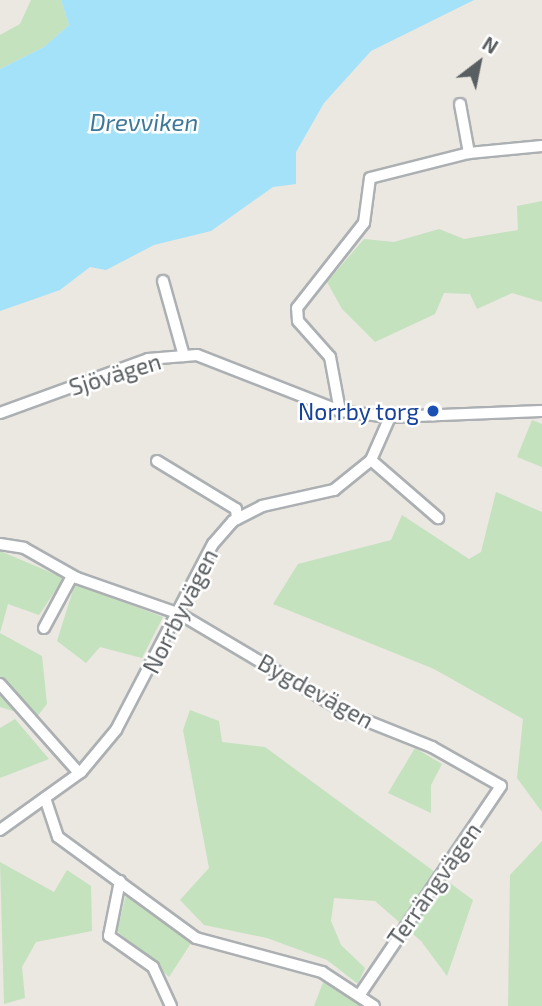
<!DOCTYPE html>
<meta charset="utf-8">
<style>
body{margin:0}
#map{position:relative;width:542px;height:1006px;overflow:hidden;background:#ebe7e1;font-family:"Exo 2",sans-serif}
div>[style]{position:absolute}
.green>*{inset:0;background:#c4e2be}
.water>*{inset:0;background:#a3e2f9}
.roads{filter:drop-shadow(2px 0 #acb0b3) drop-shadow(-2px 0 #acb0b3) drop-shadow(0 2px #acb0b3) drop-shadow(0 -2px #acb0b3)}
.minor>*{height:10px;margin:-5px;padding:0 5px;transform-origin:5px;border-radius:5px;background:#fff}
.dots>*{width:19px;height:19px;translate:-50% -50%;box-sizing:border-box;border:4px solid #fff;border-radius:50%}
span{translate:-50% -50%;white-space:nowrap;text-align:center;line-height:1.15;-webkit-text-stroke:5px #fff;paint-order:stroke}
.street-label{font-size:23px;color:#595e61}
.transit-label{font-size:23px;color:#164399}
.right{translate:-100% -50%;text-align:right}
.water-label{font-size:24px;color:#3d7898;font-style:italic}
.north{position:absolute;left:444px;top:28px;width:70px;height:70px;-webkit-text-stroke:5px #fff;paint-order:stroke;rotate:32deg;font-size:19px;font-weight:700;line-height:28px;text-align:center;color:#595e61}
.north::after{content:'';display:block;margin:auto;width:24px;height:32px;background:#595e61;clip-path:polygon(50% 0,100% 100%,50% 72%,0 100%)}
</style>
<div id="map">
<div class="green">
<i style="clip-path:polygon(31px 0,61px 0,69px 25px,44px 47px,0 69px,0 35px,20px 24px)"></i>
<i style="clip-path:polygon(542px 201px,542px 302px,512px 293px,477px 309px,470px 294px,444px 293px,435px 314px,375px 342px,342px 309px,327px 282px,364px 239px,394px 242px,439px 229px,464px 239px,518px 230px,517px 206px)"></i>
<i style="clip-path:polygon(532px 420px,542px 424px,542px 467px,517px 457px)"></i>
<i style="clip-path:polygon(496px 492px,542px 512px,542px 812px,517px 778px,523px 719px,434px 669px,273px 604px,298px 564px,391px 540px,402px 515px,469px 559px,481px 552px)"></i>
<i style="clip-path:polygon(0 551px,64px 578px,39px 615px,8px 604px,0 633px,42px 656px,47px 704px,36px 718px,0 707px)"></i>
<i style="clip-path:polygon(75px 584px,163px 617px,142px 658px,100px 647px,86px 663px,57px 641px)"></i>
<i style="clip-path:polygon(190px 710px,219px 721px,222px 742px,265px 747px,473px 900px,447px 976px,421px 941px,375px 901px,334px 898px,331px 921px,341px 945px,365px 968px,358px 984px,327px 960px,267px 938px,204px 925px,180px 900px,209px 868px,183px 730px)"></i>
<i style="clip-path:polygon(15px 719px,49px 759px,0 778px,0 728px)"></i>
<i style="clip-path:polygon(415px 748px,442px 764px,431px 785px,431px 813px,388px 793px)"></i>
<i style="clip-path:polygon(542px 841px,542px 1006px,508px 1006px,510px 875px)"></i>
<i style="clip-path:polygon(0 862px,54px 892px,67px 870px,91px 886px,92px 931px,36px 942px,22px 967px,25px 998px,4px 1004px)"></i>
<i style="clip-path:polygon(126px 895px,193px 940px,169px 977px,117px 931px)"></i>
<i style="clip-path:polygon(324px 980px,362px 1005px,362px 1006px,314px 1006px)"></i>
</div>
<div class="water">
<i style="clip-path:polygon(61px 0,474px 0,371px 51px,324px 103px,296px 152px,296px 184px,273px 187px,211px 231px,154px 245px,106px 270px,90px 267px,60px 290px,0 311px,0 69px,44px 47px,69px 25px)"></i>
</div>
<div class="roads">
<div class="minor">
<i style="left:460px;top:104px;width:50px;rotate:79.6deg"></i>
<i style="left:163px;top:281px;width:78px;rotate:74.4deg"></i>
<i style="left:340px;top:411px;width:55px;rotate:-100.5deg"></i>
<i style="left:330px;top:357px;width:48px;rotate:-131.6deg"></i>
<i style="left:298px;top:321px;width:13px;rotate:-94deg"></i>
<i style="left:297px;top:308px;width:108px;rotate:-51.8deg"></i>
<i style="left:364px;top:223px;width:45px;rotate:-82.4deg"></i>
<i style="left:370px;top:178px;width:102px;rotate:-14.2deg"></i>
<i style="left:469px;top:153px;width:73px;rotate:-5.5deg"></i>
<i style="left:0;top:413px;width:158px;rotate:-20deg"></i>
<i style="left:148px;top:359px;width:49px;rotate:-4.7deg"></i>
<i style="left:197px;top:355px;width:154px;rotate:21.4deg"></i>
<i style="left:340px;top:411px;width:50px;rotate:6.8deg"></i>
<i style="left:371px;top:460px;width:89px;rotate:40.9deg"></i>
<i style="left:157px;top:461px;width:92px;rotate:31.3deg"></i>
<i style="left:236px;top:509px;width:10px;rotate:84deg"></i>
<i style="left:0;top:544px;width:24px;rotate:9deg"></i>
<i style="left:24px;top:548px;width:61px;rotate:29.5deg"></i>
<i style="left:77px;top:578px;width:109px;rotate:19.3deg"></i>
<i style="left:180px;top:614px;width:194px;rotate:30.7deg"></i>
<i style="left:347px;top:713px;width:92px;rotate:21.8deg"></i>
<i style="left:432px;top:747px;width:79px;rotate:29.5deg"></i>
<i style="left:501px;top:786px;width:251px;rotate:124.1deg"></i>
<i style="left:44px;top:628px;width:59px;rotate:-61.7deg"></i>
<i style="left:0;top:684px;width:119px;rotate:48.4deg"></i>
<i style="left:45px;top:798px;width:41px;rotate:71.6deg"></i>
<i style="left:58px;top:837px;width:171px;rotate:36.2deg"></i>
<i style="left:196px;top:938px;width:131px;rotate:15.1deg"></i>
<i style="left:322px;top:972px;width:62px;rotate:33.2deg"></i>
<i style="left:0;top:830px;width:100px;rotate:-35.6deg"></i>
<i style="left:81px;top:772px;width:55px;rotate:-50.2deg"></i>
<i style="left:116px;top:730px;width:210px;rotate:-62.5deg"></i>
<i style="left:213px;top:544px;width:30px;rotate:-49deg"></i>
<i style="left:233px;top:521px;width:33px;rotate:-27deg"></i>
<i style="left:262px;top:506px;width:74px;rotate:-12.5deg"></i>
<i style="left:334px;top:490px;width:48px;rotate:-39deg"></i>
<i style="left:371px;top:460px;width:47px;rotate:-66.2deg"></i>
<i style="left:390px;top:417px;width:152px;rotate:-2.3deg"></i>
<i style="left:120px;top:881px;width:56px;rotate:101.3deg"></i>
<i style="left:109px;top:936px;width:54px;rotate:35.2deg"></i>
<i style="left:153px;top:967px;width:43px;rotate:65.2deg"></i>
</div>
</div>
<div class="dots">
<i style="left:433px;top:411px;background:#1a4fb4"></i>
</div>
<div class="street-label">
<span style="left:115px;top:374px;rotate:-17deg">Sjövägen</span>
<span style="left:180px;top:611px;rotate:-63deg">Norrbyvägen</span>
<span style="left:316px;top:691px;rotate:29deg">Bygdevägen</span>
<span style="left:434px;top:884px;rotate:-55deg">Terrängvägen</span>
</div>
<div class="transit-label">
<span class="right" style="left:419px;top:411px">Norrby torg</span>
</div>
<div class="water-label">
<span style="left:144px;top:122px">Drevviken</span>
</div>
<div class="north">N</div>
</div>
